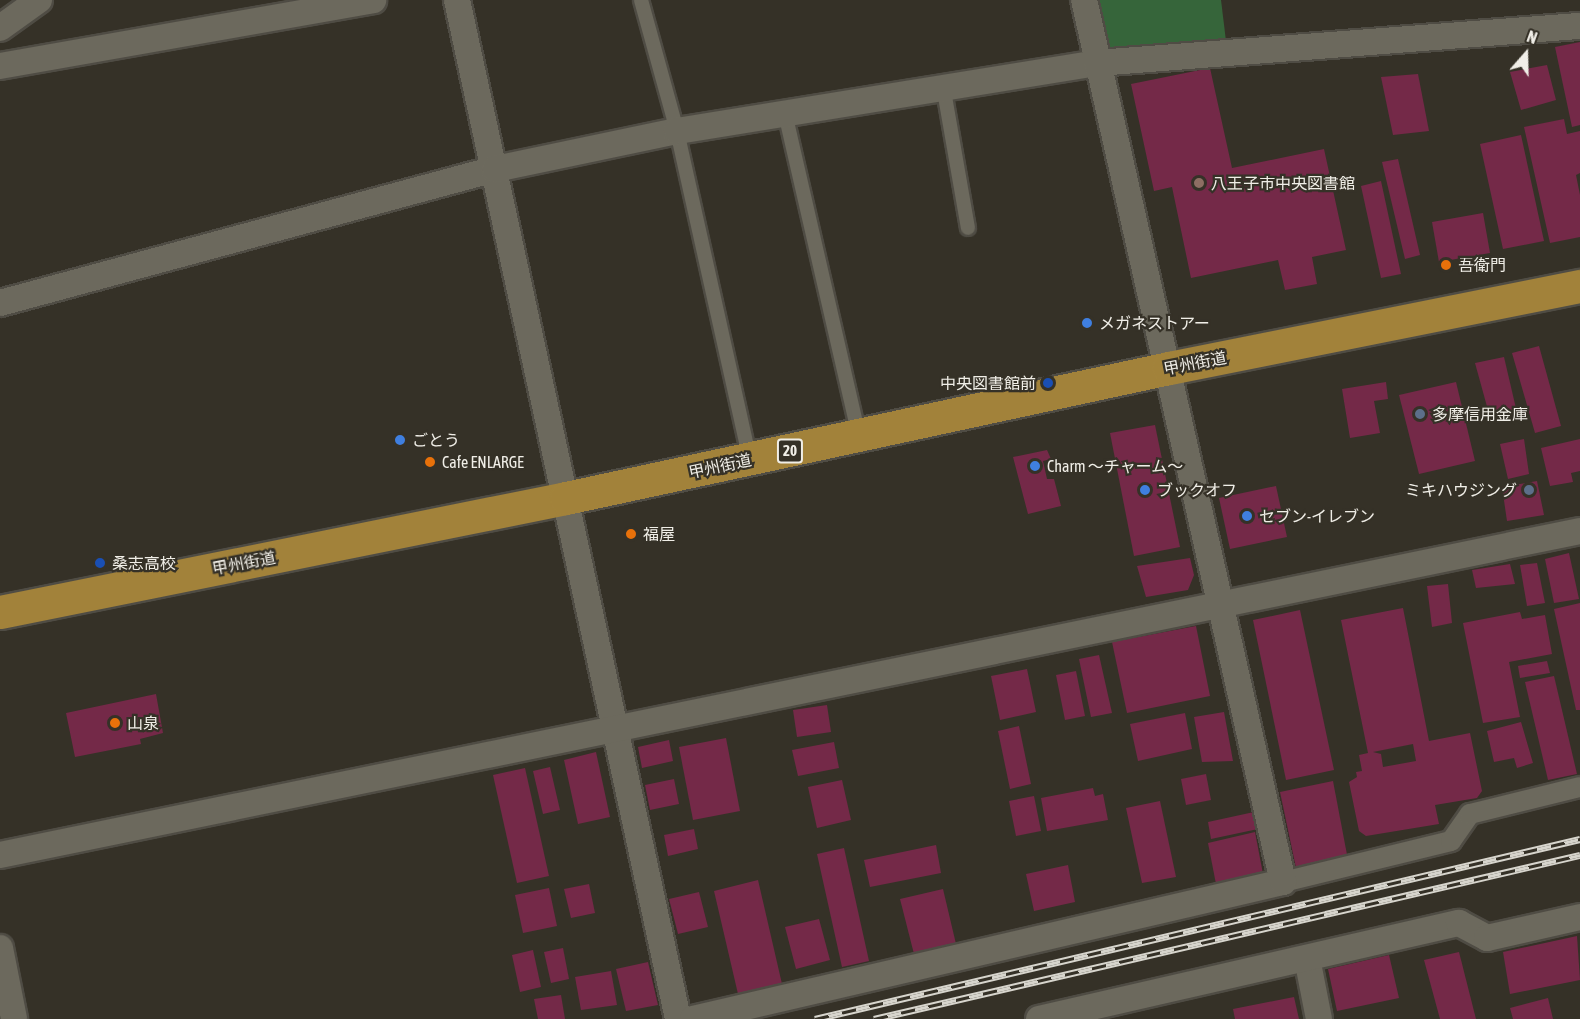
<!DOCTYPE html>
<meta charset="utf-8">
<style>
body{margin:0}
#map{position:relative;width:1580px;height:1019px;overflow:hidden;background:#353127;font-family:"Asap Condensed","Noto Sans JP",sans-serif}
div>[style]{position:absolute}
.green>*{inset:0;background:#36653a}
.building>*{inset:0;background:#742948}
.roads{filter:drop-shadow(2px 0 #4f4c44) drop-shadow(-2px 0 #4f4c44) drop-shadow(0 2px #4f4c44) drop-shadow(0 -2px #4f4c44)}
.service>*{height:14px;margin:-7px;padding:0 7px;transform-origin:7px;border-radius:7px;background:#6c695d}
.pedestrian>*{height:20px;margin:-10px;padding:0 10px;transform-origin:10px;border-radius:10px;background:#6c695d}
.minor>*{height:26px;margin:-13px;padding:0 13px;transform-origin:13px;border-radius:13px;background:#6c695d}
.trunk>*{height:33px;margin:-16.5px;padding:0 16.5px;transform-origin:16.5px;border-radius:16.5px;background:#a2823a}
.rail>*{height:7px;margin-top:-3.5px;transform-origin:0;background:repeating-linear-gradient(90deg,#353127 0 14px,#d7d5cd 0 28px);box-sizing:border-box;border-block:2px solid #d7d5cd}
.dots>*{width:16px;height:16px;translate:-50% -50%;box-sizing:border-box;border:3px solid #353127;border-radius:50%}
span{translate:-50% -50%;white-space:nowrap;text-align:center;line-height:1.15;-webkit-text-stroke:4.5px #353127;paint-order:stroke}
.shield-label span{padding:2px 4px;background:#353127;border:2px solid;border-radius:4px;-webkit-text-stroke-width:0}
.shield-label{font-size:15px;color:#f0eee7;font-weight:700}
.poi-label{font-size:16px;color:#f0eee7}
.left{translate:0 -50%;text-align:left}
.right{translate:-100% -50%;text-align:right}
.street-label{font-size:16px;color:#f0eee7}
.north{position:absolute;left:1496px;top:24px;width:60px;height:60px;-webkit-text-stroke:4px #353127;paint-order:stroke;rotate:20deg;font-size:16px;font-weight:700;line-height:24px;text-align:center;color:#f0eee7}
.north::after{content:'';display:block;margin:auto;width:21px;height:27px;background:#f0eee7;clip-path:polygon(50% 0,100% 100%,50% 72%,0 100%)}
</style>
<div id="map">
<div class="green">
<i style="clip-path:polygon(1094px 0,1221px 0,1226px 41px,1103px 50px)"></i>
</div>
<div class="building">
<i style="clip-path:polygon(1580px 42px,1580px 125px,1572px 127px,1555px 47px)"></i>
<i style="clip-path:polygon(1547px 65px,1556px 100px,1521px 110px,1510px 72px)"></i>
<i style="clip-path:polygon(1210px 68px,1232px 168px,1324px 149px,1346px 250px,1312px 257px,1317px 284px,1285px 290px,1278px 260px,1191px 278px,1172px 187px,1154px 191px,1131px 84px)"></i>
<i style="clip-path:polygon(1418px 74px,1429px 131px,1393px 135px,1381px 77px)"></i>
<i style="clip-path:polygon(1564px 119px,1567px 134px,1580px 131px,1580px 173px,1576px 175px,1580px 195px,1580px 237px,1550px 243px,1524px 127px)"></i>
<i style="clip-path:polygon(1521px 135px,1544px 241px,1503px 249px,1480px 144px)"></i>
<i style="clip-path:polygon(1398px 159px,1420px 255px,1405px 259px,1382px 162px)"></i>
<i style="clip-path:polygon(1381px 181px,1401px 274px,1381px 278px,1361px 186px)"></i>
<i style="clip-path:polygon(1483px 213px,1490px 253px,1439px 262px,1432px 222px)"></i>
<i style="clip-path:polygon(1539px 346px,1561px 426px,1535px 433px,1512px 353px)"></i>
<i style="clip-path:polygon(1504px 357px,1518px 417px,1491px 421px,1475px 363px)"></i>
<i style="clip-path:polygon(1386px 382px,1388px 399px,1374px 401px,1380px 433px,1350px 438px,1342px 389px)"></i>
<i style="clip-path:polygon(1456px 382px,1475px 461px,1419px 474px,1399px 395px)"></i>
<i style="clip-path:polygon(1155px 425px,1180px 547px,1134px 556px,1110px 433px)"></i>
<i style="clip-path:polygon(1524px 439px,1529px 474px,1508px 479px,1500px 444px)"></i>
<i style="clip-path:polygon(1580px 439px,1580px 471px,1571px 473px,1573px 482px,1550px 486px,1541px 448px)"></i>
<i style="clip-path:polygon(1047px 450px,1051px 459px,1043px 461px,1047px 479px,1054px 479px,1061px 506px,1028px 514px,1013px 457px)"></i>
<i style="clip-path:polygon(1537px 481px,1544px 515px,1507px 521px,1502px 487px)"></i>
<i style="clip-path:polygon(1276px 486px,1287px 537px,1230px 549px,1219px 498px)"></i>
<i style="clip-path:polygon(1569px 553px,1579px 599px,1554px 603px,1545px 559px)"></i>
<i style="clip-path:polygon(1190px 558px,1194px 575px,1188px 590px,1146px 597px,1137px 566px)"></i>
<i style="clip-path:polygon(1537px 563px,1545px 603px,1527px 606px,1520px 565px)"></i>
<i style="clip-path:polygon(1510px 564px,1515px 584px,1476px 588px,1472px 570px)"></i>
<i style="clip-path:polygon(1448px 584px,1452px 623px,1432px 627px,1427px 586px)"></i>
<i style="clip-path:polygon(1580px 603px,1580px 710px,1576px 710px,1554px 609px)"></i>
<i style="clip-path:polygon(evenodd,1403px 608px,1429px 741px,1470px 733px,1482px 791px,1477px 798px,1435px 805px,1439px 824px,1366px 836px,1359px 831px,1349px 782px,1357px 777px,1356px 772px,1362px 771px,1359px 755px,1368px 753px,1341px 620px,1403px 608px,1413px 744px,1416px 761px,1383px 767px,1381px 754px,1373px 752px,1413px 744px)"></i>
<i style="clip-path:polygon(1300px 610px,1334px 770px,1286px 780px,1253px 620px)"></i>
<i style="clip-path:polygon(1520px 612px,1522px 619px,1545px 615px,1552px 654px,1509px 662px,1520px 717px,1483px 723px,1463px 623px)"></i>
<i style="clip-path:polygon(1196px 626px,1210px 696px,1127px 713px,1112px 642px)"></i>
<i style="clip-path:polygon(1099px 655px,1112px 713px,1091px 717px,1079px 659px)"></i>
<i style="clip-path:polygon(1547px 661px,1550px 673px,1520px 678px,1518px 666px)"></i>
<i style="clip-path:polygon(1027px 669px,1036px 712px,1000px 720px,991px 676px)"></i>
<i style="clip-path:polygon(1076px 671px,1085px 716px,1065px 720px,1056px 675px)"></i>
<i style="clip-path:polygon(1554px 676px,1577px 774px,1548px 780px,1525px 682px)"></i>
<i style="clip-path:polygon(156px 694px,163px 733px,140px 739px,141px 744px,75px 757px,66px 713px)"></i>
<i style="clip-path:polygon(827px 705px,831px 732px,797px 737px,793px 710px)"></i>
<i style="clip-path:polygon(1224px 712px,1233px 761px,1202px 762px,1194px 717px)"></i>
<i style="clip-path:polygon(1185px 713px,1192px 749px,1138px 761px,1130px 724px)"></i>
<i style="clip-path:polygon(1521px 722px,1533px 763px,1517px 768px,1514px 758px,1494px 762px,1487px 731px)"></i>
<i style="clip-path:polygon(1019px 726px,1031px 784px,1010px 789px,998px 731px)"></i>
<i style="clip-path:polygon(726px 738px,740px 811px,693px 820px,679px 747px)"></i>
<i style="clip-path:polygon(669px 740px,673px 761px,642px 768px,638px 747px)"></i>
<i style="clip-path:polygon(834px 742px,839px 768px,798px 776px,792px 750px)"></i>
<i style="clip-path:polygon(596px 752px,610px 817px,578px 824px,564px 760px)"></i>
<i style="clip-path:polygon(550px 767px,560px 810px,543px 814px,533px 771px)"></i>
<i style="clip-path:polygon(525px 768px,549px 876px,517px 883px,493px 775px)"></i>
<i style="clip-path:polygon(1206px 774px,1211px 800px,1186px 805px,1181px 779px)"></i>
<i style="clip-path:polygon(674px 779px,679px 804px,650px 810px,645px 785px)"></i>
<i style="clip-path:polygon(842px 780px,851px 820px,817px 828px,808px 787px)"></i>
<i style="clip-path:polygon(1333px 781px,1348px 860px,1302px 870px,1296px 868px,1280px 792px)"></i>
<i style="clip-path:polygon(1093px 788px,1095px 796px,1103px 794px,1108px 820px,1047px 831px,1041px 798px)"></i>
<i style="clip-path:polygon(1034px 796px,1041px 831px,1016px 836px,1009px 801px)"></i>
<i style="clip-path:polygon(1160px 801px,1176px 877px,1142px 883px,1126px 808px)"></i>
<i style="clip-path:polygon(1254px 812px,1258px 829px,1211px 839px,1208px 822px)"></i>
<i style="clip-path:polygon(694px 829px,698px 849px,668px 856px,664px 835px)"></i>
<i style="clip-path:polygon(1255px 832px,1263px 874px,1216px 884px,1208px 843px)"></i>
<i style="clip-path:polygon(936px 845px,941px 873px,870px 887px,864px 860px)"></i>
<i style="clip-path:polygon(844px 848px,869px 961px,842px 967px,817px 854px)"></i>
<i style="clip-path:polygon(1068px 865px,1075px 902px,1034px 911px,1026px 874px)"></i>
<i style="clip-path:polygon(758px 880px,782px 984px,738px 994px,714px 891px)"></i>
<i style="clip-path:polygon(589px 884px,595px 913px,571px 918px,564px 889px)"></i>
<i style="clip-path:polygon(549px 888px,557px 926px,523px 933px,515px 895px)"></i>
<i style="clip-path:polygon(943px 889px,956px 944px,914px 954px,900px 899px)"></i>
<i style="clip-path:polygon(699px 892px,708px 927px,678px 934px,669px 899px)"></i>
<i style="clip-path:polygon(819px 919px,830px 960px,796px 969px,785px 927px)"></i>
<i style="clip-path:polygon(1577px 936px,1580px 980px,1510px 994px,1503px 952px)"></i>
<i style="clip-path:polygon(563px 948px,569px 979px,551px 983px,544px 952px)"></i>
<i style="clip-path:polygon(533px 950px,541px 987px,520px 992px,512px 955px)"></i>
<i style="clip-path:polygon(1459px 952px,1476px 1019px,1440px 1019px,1424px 960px)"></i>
<i style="clip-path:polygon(1389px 955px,1399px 998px,1337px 1011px,1328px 969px)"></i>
<i style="clip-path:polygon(648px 962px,658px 1005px,626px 1011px,616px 969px)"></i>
<i style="clip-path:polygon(611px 971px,617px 1005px,581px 1010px,575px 977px)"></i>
<i style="clip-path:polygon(561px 995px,565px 1019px,538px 1019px,534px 999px)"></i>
<i style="clip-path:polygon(1294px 997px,1299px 1019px,1235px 1019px,1233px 1009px)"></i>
<i style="clip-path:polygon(1548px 998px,1553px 1019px,1513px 1019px,1510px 1008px)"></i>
</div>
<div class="roads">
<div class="service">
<i style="left:641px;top:0;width:136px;rotate:74.6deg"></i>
<i style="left:677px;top:131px;width:337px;rotate:77.5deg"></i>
<i style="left:943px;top:85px;width:145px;rotate:80.1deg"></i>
<i style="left:785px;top:113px;width:330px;rotate:77.1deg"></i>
</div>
<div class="pedestrian">
<i style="left:1283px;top:882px;width:173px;rotate:-13.7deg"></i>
<i style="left:1451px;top:841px;width:33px;rotate:-55deg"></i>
<i style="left:1470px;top:814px;width:113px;rotate:-13.8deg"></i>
</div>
<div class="minor">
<i style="left:457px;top:0;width:1043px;rotate:77.76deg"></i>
<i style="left:0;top:28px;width:48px;rotate:-35.7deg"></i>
<i style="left:0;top:66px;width:379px;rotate:-10deg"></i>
<i style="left:0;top:303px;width:513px;rotate:-15.15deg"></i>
<i style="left:495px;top:169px;width:186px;rotate:-11.8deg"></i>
<i style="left:677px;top:131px;width:425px;rotate:-9.2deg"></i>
<i style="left:1097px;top:63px;width:484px;rotate:-4.4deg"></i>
<i style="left:0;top:855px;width:1613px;rotate:-11.59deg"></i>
<i style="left:0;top:948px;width:72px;rotate:78.8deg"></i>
<i style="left:1307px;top:958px;width:62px;rotate:78.9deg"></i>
<i style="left:693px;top:1019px;width:606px;rotate:-13.07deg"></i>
<i style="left:1283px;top:882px;width:904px;rotate:-102.71deg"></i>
<i style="left:1039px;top:1019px;width:431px;rotate:-12.9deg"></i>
<i style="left:1459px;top:923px;width:32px;rotate:28deg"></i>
<i style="left:1487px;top:938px;width:95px;rotate:-12.7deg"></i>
</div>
<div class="trunk">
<i style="left:0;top:612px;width:577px;rotate:-11.39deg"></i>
<i style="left:566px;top:498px;width:617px;rotate:-12.17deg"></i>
<i style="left:1169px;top:368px;width:419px;rotate:-11.3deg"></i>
</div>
</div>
<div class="rail">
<i style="left:815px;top:1019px;width:786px;rotate:-13.24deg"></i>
<i style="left:874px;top:1019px;width:725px;rotate:-13.08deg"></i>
</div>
<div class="dots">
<i style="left:1199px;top:183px;background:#8d6e63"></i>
<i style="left:1446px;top:265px;background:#e8710a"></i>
<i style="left:1087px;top:323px;background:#3f7fe0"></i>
<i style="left:1048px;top:383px;background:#1a4fb4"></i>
<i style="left:1420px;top:414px;background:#5c6f8a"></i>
<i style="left:400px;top:440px;background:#3f7fe0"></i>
<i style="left:430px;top:462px;background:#e8710a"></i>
<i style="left:1035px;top:466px;background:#3f7fe0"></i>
<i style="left:1145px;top:490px;background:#3f7fe0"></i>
<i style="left:1529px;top:490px;background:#5c6f8a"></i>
<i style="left:1247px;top:516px;background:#3f7fe0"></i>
<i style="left:631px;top:534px;background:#e8710a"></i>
<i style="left:100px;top:563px;background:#1a4fb4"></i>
<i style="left:115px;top:723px;background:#e8710a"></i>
</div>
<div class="shield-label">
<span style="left:790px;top:451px">20</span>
</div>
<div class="poi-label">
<span class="left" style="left:1211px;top:183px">八王子市中央図書館</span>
<span class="left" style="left:1458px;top:265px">吾衛門</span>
<span class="left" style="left:1099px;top:323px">メガネストアー</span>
<span class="right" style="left:1036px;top:383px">中央図書館前</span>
<span class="left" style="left:1432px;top:414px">多摩信用金庫</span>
<span class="left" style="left:412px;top:440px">ごとう</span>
<span class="left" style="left:442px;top:462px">Cafe ENLARGE</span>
<span class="left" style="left:1047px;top:466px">Charm ～チャーム～</span>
<span class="left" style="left:1157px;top:490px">ブックオフ</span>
<span class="right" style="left:1517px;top:490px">ミキハウジング</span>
<span class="left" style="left:1259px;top:516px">セブン-イレブン</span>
<span class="left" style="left:643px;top:534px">福屋</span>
<span class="left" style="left:112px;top:563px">桑志高校</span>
<span class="left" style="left:127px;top:723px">山泉</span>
</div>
<div class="street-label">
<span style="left:1195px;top:363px;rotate:-11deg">甲州街道</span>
<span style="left:720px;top:466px;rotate:-12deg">甲州街道</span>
<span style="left:244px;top:563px;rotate:-11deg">甲州街道</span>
</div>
<div class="north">N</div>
</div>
